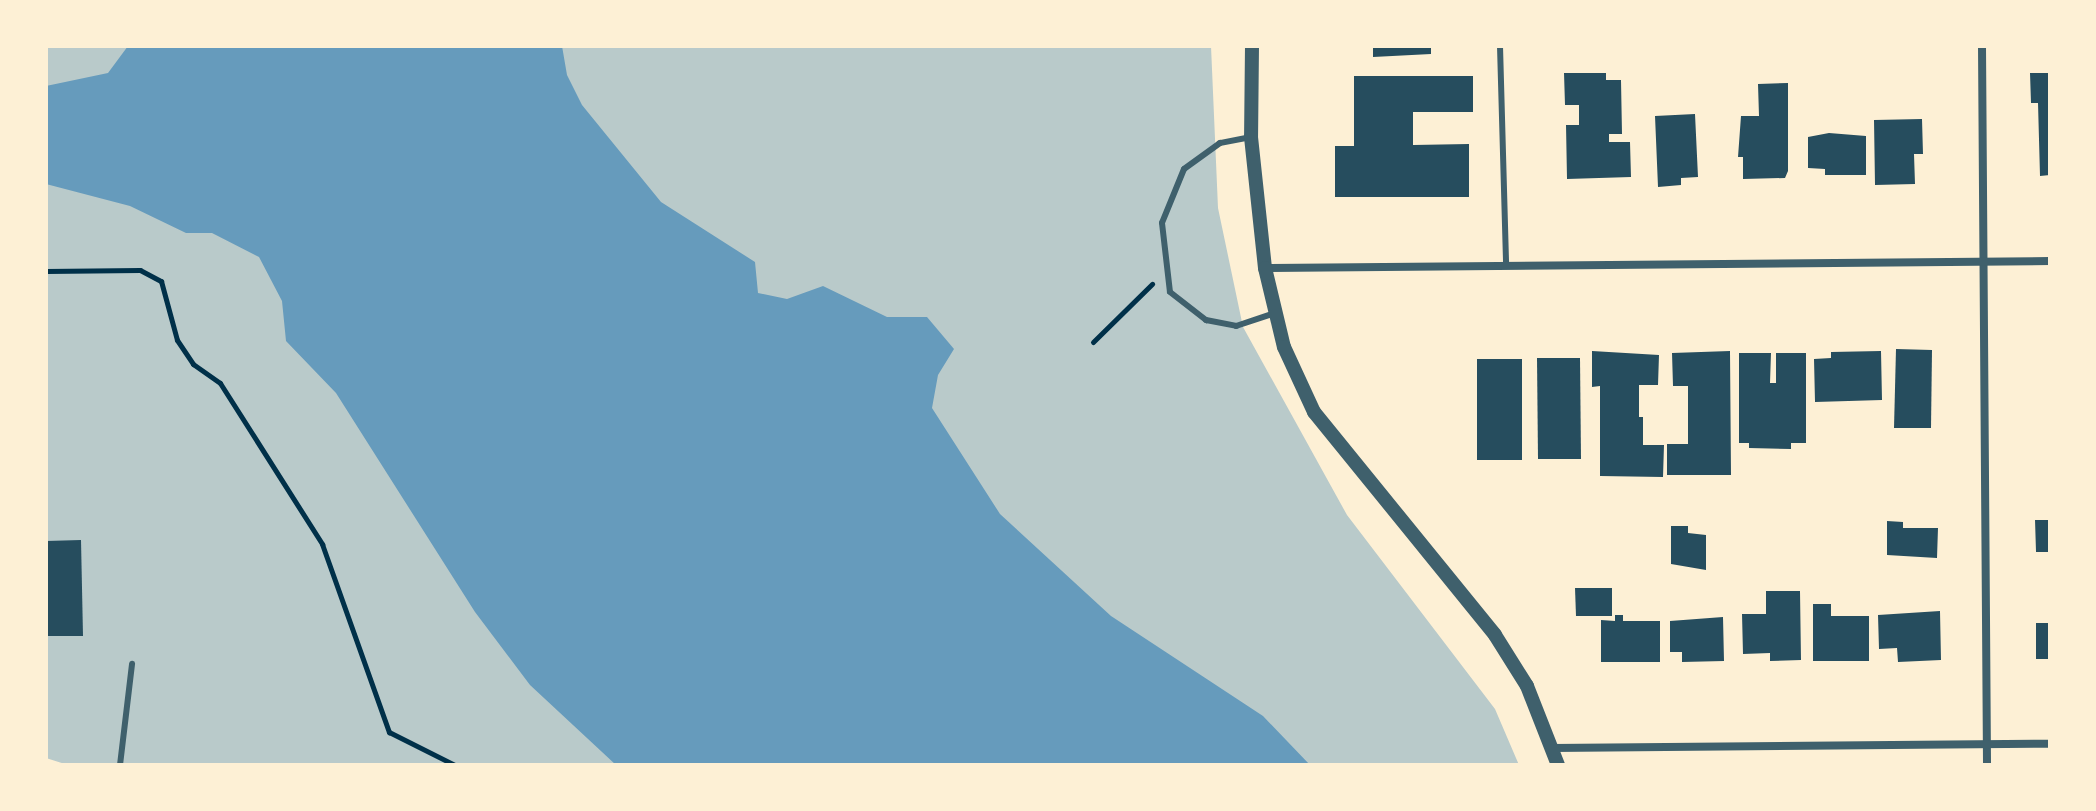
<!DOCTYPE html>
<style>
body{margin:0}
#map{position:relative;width:2096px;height:811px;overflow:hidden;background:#fdf0d5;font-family:"DM Sans",sans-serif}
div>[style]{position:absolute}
.green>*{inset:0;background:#b9caca}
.water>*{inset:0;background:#669bbc}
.building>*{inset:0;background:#264d5e}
.path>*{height:5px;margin:-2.5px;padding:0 2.5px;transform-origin:2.5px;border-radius:2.5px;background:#003049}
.service>*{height:6px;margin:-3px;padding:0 3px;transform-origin:3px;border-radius:3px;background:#3f606c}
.minor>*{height:8px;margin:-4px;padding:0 4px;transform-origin:4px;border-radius:4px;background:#3f606c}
.tertiary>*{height:14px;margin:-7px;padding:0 7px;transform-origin:7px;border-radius:7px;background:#3f606c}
span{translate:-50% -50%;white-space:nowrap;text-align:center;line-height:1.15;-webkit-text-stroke:6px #fdf0d5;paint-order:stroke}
.frame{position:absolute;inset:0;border:48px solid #fdf0d5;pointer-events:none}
</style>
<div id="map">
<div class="green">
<i style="clip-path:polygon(46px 46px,1211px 46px,1218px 208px,1243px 327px,1347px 515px,1495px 709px,1519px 765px,68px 765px,46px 758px)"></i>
</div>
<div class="water">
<i style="clip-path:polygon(128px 46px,562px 46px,567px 75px,582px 105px,661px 202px,755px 262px,758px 293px,787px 299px,823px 286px,887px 317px,927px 317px,954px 349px,938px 375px,932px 408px,1000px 514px,1111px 616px,1263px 716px,1310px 765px,616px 765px,530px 685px,475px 612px,336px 393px,286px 341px,282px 301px,259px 257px,212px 233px,186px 233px,130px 206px,46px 184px,46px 86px,108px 73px)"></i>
</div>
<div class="building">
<i style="clip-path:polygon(1373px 46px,1431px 46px,1431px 54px,1373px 57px)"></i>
<i style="clip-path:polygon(1564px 73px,1606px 73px,1606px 80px,1621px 80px,1622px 134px,1609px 134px,1609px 142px,1630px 142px,1631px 177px,1567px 179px,1566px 125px,1579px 125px,1579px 105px,1565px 105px)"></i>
<i style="clip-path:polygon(2030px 73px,2050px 73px,2050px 175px,2040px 176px,2038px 103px,2031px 103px)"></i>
<i style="clip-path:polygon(1354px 76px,1473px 76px,1473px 112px,1413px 112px,1413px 145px,1469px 144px,1469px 197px,1335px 197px,1335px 146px,1354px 146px)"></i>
<i style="clip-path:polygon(1788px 83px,1788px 171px,1785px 178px,1743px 179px,1743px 157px,1738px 157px,1741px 116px,1759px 116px,1758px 84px)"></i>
<i style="clip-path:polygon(1695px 114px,1698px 177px,1681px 178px,1681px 185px,1658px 187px,1655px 116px)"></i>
<i style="clip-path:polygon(1922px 119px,1923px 154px,1914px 154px,1915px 184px,1875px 185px,1874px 120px)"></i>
<i style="clip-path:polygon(1829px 133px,1866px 136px,1866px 175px,1825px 175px,1825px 169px,1808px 168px,1808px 137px)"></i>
<i style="clip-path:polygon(1896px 349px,1932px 350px,1931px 428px,1894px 428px)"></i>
<i style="clip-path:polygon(1592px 351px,1659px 355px,1658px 385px,1639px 385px,1639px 417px,1643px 417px,1643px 445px,1664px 445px,1663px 477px,1600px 476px,1600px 386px,1592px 387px)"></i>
<i style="clip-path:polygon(1730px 351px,1731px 475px,1667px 475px,1667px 444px,1688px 444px,1688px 386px,1673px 386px,1672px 353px)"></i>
<i style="clip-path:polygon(1881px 351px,1882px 400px,1815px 402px,1814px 359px,1831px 358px,1831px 352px)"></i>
<i style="clip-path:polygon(1739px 353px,1771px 353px,1770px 383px,1776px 383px,1776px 353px,1806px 353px,1806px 443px,1791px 443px,1791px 449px,1749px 448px,1749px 443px,1739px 443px)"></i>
<i style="clip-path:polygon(1537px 358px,1580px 358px,1581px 459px,1538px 459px)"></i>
<i style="clip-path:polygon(1477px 359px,1522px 359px,1522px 460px,1477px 460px)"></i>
<i style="clip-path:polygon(2035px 520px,2050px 520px,2050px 552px,2036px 552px)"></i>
<i style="clip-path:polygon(1887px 521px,1903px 522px,1903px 528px,1938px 528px,1937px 558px,1887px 555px)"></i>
<i style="clip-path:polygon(1671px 526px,1688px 526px,1688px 533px,1706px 535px,1706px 570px,1671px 564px)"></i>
<i style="clip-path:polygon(81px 540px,83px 636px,46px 636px,46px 541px)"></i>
<i style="clip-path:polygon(1575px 588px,1612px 588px,1612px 616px,1576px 616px)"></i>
<i style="clip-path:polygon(1766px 591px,1800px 591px,1801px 660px,1770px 661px,1770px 653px,1743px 654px,1742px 614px,1766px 614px)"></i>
<i style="clip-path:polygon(1813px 604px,1831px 604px,1831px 616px,1869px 616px,1869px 661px,1813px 661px)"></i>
<i style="clip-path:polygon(1940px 611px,1941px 660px,1898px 662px,1897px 648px,1879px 649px,1878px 615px)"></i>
<i style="clip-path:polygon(1615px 615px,1623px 615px,1623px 621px,1660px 621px,1660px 662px,1601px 662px,1601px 620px,1615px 621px)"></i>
<i style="clip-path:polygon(1723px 617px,1724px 661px,1682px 662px,1682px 652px,1670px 652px,1670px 621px)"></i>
<i style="clip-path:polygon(2036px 623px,2050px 623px,2050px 659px,2036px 659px)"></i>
</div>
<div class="path">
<i style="left:46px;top:271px;width:94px;rotate:-0.6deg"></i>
<i style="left:140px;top:270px;width:24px;rotate:28deg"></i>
<i style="left:161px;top:281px;width:61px;rotate:74.8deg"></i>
<i style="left:177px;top:340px;width:29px;rotate:56deg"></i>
<i style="left:193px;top:364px;width:33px;rotate:35deg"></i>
<i style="left:220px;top:383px;width:191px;rotate:57.6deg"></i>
<i style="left:322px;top:544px;width:200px;rotate:70.4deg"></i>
<i style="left:389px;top:732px;width:74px;rotate:26.6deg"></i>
<i style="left:1093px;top:342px;width:83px;rotate:-44.5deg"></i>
</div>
<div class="service">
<i style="left:1500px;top:46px;width:220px;rotate:88.4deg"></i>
<i style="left:1251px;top:137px;width:32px;rotate:169deg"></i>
<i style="left:1220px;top:143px;width:44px;rotate:144.2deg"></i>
<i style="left:1184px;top:169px;width:58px;rotate:112.2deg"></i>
<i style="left:1162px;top:223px;width:69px;rotate:83.4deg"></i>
<i style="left:1170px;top:292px;width:46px;rotate:37.9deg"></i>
<i style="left:1206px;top:320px;width:31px;rotate:11deg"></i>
<i style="left:1236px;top:326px;width:41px;rotate:-18.4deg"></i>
<i style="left:120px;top:765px;width:102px;rotate:-83.2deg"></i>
</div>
<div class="minor">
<i style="left:1982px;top:46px;width:719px;rotate:89.6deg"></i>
<i style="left:1265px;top:268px;width:785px;rotate:-0.51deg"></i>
<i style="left:1552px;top:748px;width:498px;rotate:-0.5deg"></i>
</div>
<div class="tertiary">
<i style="left:1252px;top:46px;width:91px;rotate:90.6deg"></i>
<i style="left:1251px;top:137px;width:132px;rotate:83.9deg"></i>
<i style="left:1265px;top:268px;width:81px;rotate:76.5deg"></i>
<i style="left:1284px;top:347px;width:72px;rotate:65.2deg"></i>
<i style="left:1314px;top:412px;width:287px;rotate:50.9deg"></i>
<i style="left:1495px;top:635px;width:60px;rotate:57.9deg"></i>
<i style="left:1527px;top:686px;width:85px;rotate:68.6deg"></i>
</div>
<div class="frame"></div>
</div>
